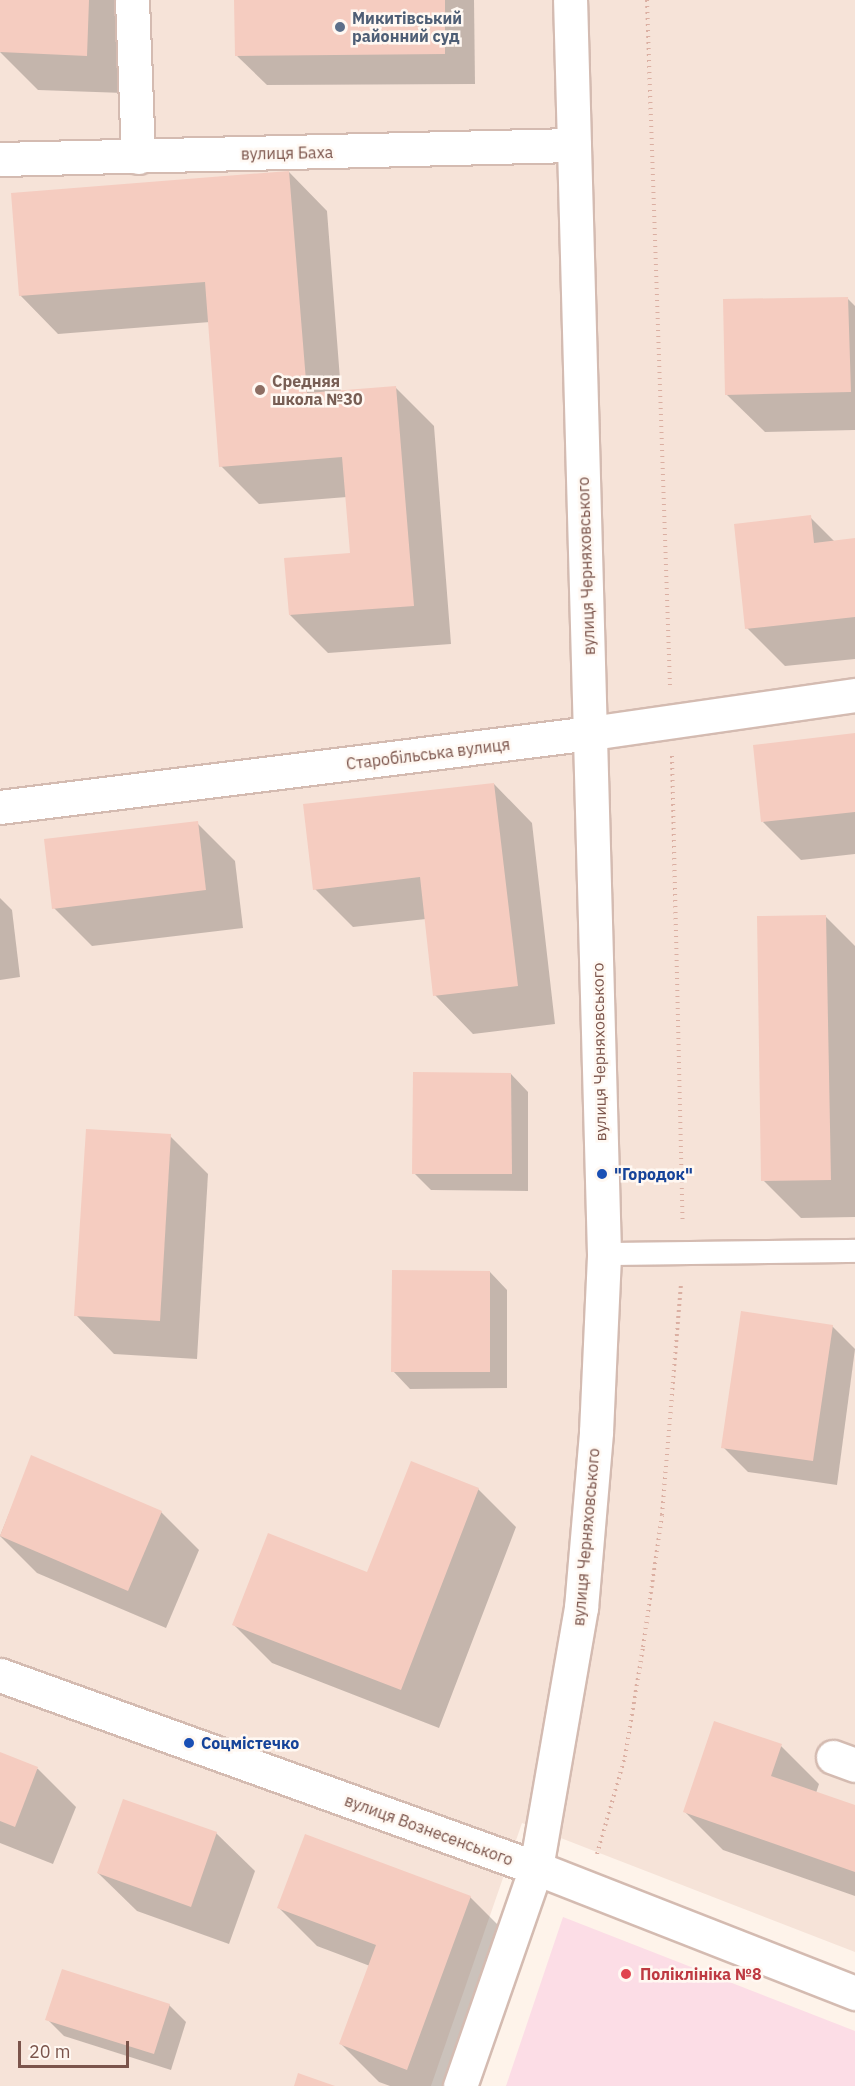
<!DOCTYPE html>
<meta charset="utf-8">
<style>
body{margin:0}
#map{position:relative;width:855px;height:2086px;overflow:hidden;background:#fef3ea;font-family:"IBM Plex Sans",sans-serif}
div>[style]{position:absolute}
.residential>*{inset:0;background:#f6e3d8}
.medical>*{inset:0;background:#fcdde6}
.shadow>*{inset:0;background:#0003}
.building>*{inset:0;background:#f5ccc0}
.path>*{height:4px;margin-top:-2px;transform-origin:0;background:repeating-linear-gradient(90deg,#dbafa2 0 1.5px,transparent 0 6px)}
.roads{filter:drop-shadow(2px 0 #d4bbb1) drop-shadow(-2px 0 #d4bbb1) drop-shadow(0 2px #d4bbb1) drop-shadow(0 -2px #d4bbb1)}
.lane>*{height:22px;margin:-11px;padding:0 11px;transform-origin:11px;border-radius:11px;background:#fff}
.street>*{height:33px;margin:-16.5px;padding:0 16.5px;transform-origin:16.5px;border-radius:16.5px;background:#fff}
.secondary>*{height:33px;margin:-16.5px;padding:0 16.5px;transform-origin:16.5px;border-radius:16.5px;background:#fff}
.dots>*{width:16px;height:16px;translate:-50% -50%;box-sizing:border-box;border:3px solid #fff8f2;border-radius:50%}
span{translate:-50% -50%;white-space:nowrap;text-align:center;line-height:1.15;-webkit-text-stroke:5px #fff8f2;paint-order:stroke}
.service-label{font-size:16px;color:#4e5e75;font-weight:700}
.left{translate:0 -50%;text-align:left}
.street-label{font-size:16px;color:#7b544b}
.education-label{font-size:16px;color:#785e54;font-weight:700}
.transit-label{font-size:16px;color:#164399;font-weight:700}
.health-label{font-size:16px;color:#be3a42;font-weight:700}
.scale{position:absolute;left:18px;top:2041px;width:111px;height:27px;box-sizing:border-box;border:3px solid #7b544b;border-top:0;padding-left:8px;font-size:18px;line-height:21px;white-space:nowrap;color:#7b544b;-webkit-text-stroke:4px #fff8f2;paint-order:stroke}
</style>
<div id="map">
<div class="residential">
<i style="clip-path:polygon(0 0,855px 0,855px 1952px,522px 1823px,431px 2086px,0 2086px)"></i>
</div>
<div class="medical">
<i style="clip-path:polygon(563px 1917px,855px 2031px,855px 2086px,506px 2086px)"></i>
</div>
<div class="shadow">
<i style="clip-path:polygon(1px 0,128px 0,124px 93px,38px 90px,0 52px)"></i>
<i style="clip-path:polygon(236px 0,474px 0,475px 84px,267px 85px,236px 55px)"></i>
<i style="clip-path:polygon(289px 172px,327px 211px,341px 392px,396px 388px,434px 426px,451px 644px,328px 653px,290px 615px,351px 554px,347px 497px,259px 504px,221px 466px,210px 322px,58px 334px,20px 295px)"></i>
<i style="clip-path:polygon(847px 298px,855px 306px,855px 430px,765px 432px,726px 394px)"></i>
<i style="clip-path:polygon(810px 517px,835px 542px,855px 540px,855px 659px,785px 666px,747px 628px)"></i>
<i style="clip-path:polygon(855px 735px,855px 854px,801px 860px,763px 822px)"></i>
<i style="clip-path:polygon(494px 784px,532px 823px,555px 1024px,473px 1034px,435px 995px,426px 919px,353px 927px,315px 889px)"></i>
<i style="clip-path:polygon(197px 823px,235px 861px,243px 928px,92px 946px,54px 908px)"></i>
<i style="clip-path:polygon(0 898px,12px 910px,20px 977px,0 980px)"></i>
<i style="clip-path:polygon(826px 917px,855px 946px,855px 1217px,801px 1218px,763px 1180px)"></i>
<i style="clip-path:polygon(511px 1074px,528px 1092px,528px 1191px,431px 1190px,414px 1173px)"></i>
<i style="clip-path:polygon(170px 1136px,208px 1174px,197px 1359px,114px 1354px,76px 1315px)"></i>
<i style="clip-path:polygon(490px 1272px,507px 1290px,507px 1388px,410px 1389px,393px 1371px)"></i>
<i style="clip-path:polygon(832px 1326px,855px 1349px,837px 1485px,748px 1472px,723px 1447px)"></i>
<i style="clip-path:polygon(32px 1457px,161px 1512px,199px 1550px,166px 1628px,37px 1573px,0 1536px)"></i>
<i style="clip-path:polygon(478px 1489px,516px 1527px,439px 1728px,272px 1663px,234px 1625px,368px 1574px)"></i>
<i style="clip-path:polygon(781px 1746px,819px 1784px,816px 1793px,855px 1807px,855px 1896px,723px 1850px,685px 1812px)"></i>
<i style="clip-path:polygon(0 1754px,38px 1769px,76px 1807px,53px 1864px,0 1843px)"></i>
<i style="clip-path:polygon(216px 1833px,255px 1871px,229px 1944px,137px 1911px,98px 1873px)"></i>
<i style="clip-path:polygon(470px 1897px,508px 1935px,453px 2086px,390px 2086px,379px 2082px,341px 2044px,370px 1966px,317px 1946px,279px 1908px)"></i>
<i style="clip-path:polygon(169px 2005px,186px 2022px,171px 2070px,64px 2036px,47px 2019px)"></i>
</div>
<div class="building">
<i style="clip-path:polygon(0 0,89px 0,87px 56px,0 52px)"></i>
<i style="clip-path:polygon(234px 0,445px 0,445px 54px,235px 56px)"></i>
<i style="clip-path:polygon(289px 171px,307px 393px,396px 386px,414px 606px,289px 615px,284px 558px,350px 553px,342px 457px,219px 467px,205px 282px,19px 296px,11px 193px)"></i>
<i style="clip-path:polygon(848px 297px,851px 392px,725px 395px,723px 299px)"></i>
<i style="clip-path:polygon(811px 515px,814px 543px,855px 538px,855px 617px,745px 629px,734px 524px)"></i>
<i style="clip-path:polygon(855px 733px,855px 812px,761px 822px,753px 745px)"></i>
<i style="clip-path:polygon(494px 783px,518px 986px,433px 996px,420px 877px,313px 890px,303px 804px)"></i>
<i style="clip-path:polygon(198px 821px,206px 890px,52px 909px,44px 839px)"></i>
<i style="clip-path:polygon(826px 915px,831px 1180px,761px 1181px,757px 916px)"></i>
<i style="clip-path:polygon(413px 1072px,511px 1073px,512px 1174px,412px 1174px)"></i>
<i style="clip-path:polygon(86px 1129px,171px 1134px,160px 1321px,74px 1316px)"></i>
<i style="clip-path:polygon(392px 1270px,490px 1271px,490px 1372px,391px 1372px)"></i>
<i style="clip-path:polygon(741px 1311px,833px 1325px,813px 1461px,721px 1448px)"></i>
<i style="clip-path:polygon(31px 1455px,162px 1511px,128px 1591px,0 1536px)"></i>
<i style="clip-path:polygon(411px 1461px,479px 1488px,401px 1690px,232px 1625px,268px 1533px,367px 1572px)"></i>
<i style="clip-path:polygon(714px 1721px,782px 1744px,771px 1776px,855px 1805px,855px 1872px,683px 1812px)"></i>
<i style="clip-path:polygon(0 1752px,38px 1767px,15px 1827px,0 1821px)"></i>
<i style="clip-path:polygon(123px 1799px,217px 1832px,191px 1907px,97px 1873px)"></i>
<i style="clip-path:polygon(305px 1834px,471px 1896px,407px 2070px,339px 2044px,376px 1945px,277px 1908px)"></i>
<i style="clip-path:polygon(62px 1969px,170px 2004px,154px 2054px,45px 2020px)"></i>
<i style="clip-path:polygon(298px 2073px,335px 2086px,294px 2086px)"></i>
</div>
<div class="path">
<i style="left:647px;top:0;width:686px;rotate:88.08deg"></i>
<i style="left:672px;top:756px;width:467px;rotate:88.7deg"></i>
<i style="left:597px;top:1854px;width:101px;rotate:-73.9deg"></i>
<i style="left:625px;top:1757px;width:111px;rotate:-80.7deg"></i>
<i style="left:643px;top:1647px;width:133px;rotate:-81.8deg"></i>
<i style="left:662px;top:1515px;width:232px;rotate:-85.3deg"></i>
</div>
<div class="roads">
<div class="lane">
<i style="left:604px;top:1254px;width:251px;rotate:-0.7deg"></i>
</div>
<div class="street">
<i style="left:132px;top:0;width:157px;rotate:87.8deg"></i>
<i style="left:0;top:159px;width:574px;rotate:-1.4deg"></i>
<i style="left:0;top:807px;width:596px;rotate:-7.14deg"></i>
<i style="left:591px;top:733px;width:267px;rotate:-8.2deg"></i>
<i style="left:833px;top:1757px;width:23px;rotate:20deg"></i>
<i style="left:460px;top:2086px;width:231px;rotate:-70.8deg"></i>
</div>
<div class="secondary">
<i style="left:0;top:1675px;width:570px;rotate:19.8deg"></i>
<i style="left:536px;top:1868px;width:343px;rotate:21.4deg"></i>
<i style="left:536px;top:1868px;width:264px;rotate:-80.2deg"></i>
<i style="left:581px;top:1608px;width:177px;rotate:-85.1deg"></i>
<i style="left:596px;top:1432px;width:178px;rotate:-87.4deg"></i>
<i style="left:604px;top:1254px;width:1254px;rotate:-91.55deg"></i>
</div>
</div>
<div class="dots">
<i style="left:340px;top:27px;background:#5c6f8a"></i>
<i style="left:260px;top:390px;background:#8d6e63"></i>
<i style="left:602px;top:1174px;background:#1a4fb4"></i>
<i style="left:189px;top:1743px;background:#1a4fb4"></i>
<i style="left:626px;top:1974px;background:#e0444e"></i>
</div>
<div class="service-label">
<span class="left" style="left:352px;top:27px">Микитівський<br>районний суд</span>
</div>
<div class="street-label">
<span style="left:287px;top:153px;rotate:-1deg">вулиця Баха</span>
<span style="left:586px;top:566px;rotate:-92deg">вулиця Черняховського</span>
<span style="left:428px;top:754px;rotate:-7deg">Старобільська вулиця</span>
<span style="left:599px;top:1052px;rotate:-91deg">вулиця Черняховського</span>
<span style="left:586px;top:1537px;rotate:-85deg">вулиця Черняховського</span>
<span style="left:429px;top:1830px;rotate:20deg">вулиця Вознесенського</span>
</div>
<div class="education-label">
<span class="left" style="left:272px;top:390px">Средняя<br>школа №30</span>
</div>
<div class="transit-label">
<span class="left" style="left:614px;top:1174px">"Городок"</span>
<span class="left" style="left:201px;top:1743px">Соцмістечко</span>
</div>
<div class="health-label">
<span class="left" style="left:640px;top:1974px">Поліклініка №8</span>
</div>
<div class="scale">20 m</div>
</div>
